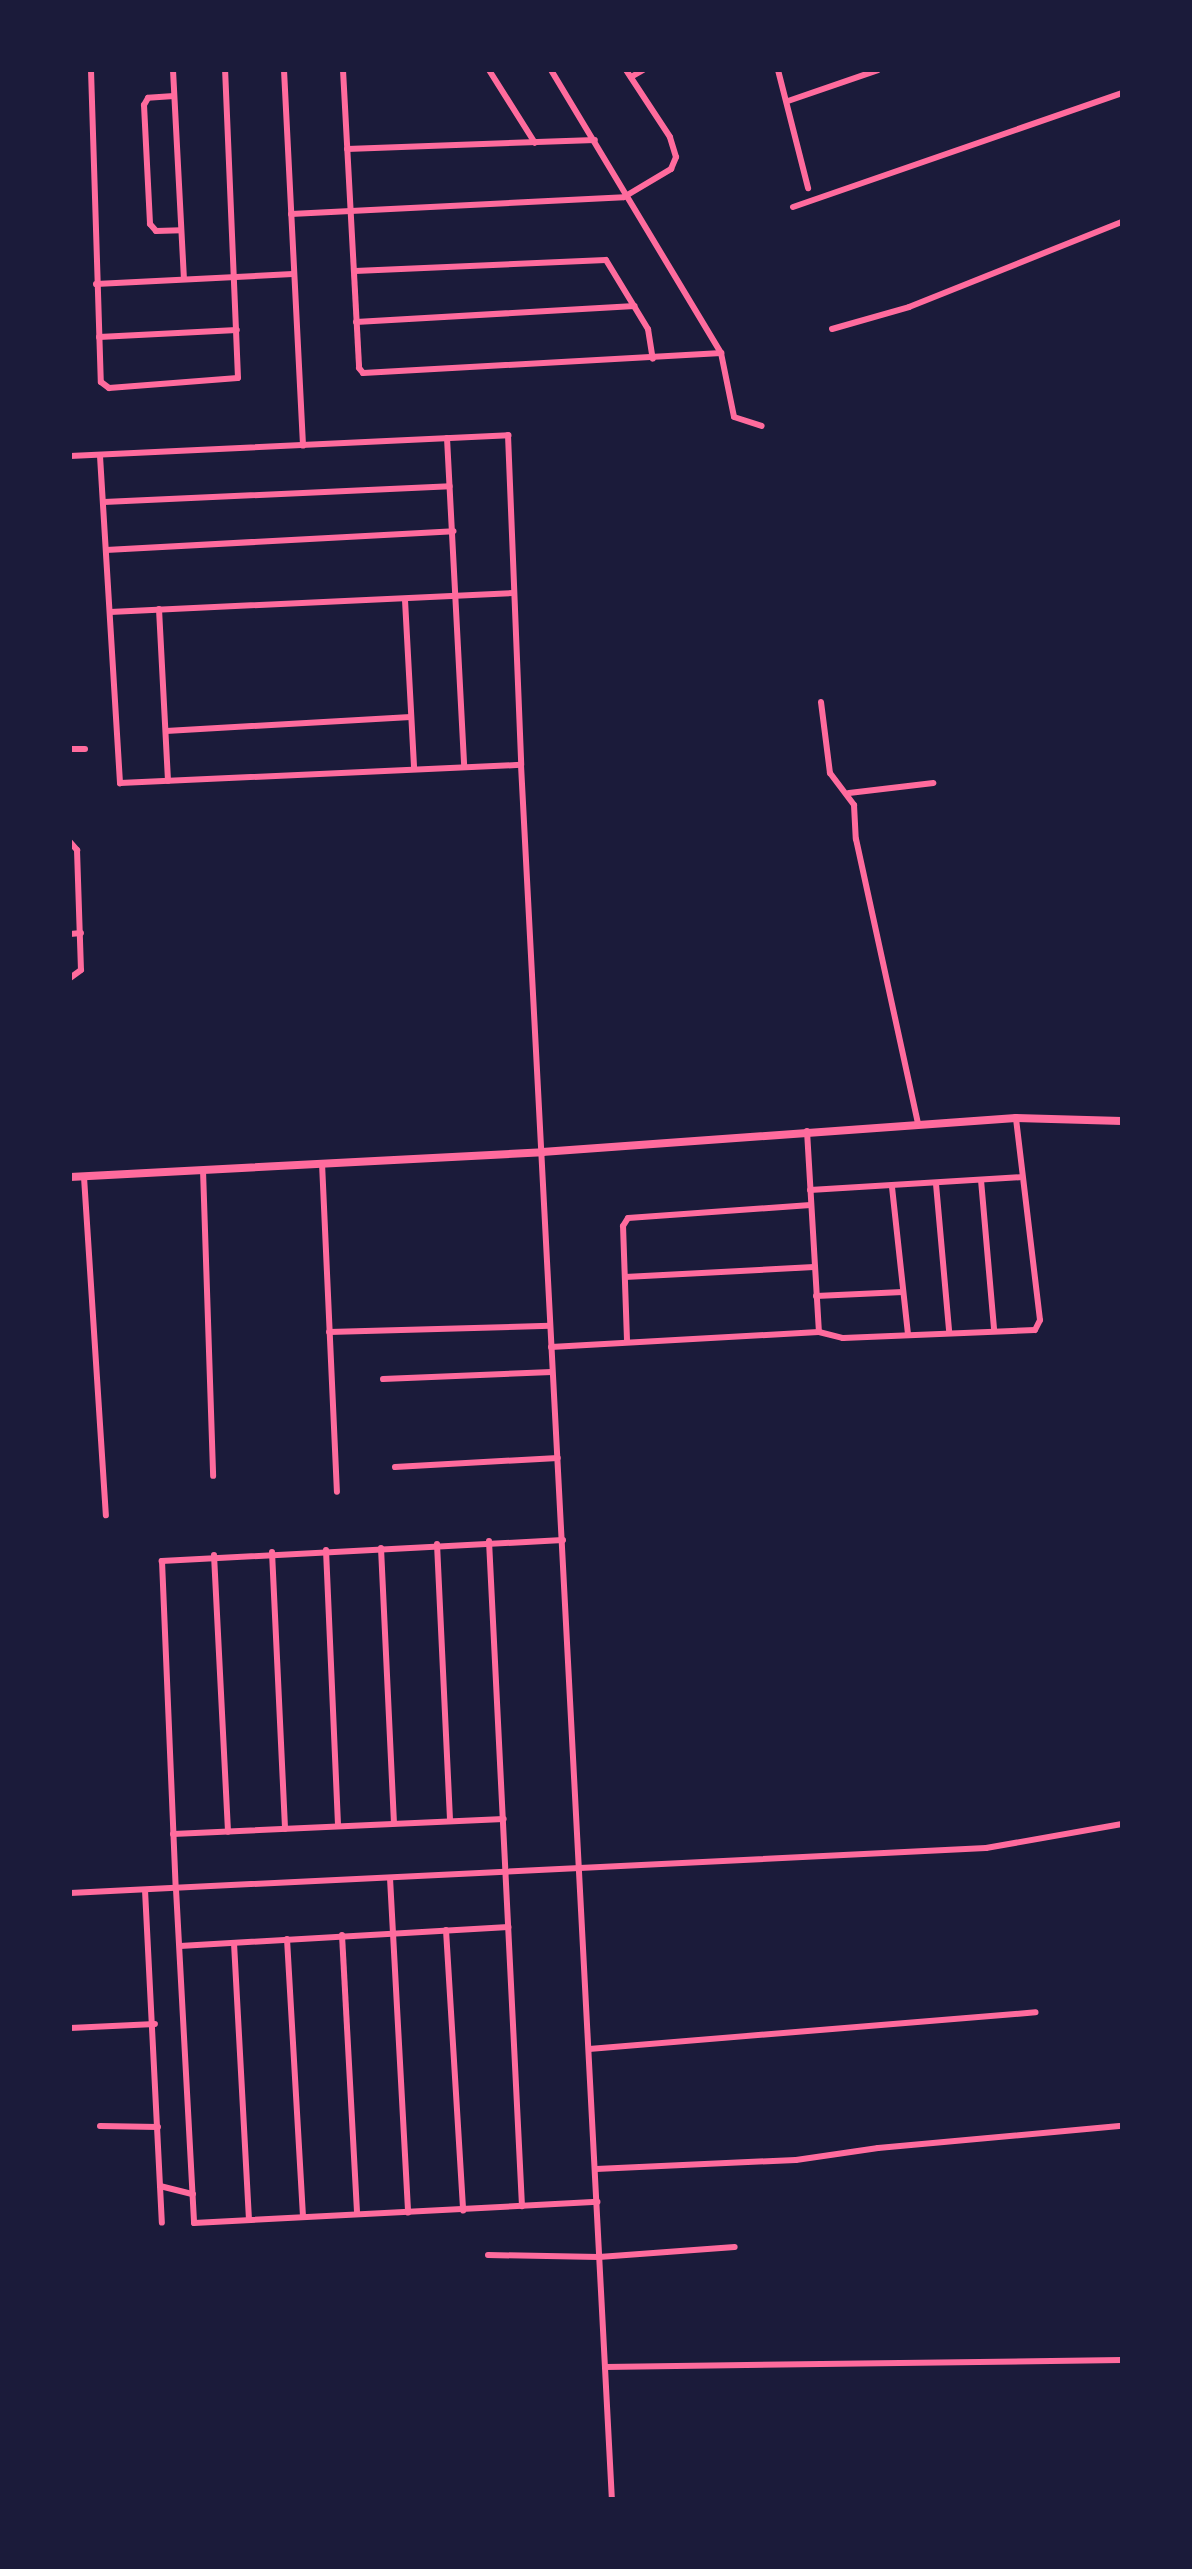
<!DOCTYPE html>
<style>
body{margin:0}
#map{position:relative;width:1192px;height:2569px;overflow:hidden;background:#1b1b3a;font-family:"Varela Round",sans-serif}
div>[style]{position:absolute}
.minor>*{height:6px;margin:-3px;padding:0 3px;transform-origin:3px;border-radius:3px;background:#ff6b9d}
.tertiary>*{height:8px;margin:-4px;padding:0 4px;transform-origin:4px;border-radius:4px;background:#ff6b9d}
span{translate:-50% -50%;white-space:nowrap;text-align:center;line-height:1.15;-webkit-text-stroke:10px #1b1b3a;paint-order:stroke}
.frame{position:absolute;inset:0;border:72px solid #1b1b3a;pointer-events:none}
</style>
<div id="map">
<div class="minor">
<i style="left:91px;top:70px;width:312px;rotate:88.2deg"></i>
<i style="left:101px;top:382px;width:10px;rotate:37deg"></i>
<i style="left:109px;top:388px;width:129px;rotate:-4.4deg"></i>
<i style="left:238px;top:378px;width:308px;rotate:-92.4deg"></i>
<i style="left:173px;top:70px;width:209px;rotate:87deg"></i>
<i style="left:284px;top:70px;width:376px;rotate:87.1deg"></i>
<i style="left:343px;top:70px;width:298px;rotate:86.9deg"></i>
<i style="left:359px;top:368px;width:6px;rotate:51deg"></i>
<i style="left:363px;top:373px;width:359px;rotate:-3.2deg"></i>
<i style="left:489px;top:70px;width:86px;rotate:57.8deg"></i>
<i style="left:551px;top:70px;width:330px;rotate:59deg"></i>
<i style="left:721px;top:353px;width:65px;rotate:78.5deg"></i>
<i style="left:734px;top:417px;width:29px;rotate:18deg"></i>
<i style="left:778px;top:70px;width:122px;rotate:75.7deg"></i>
<i style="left:631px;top:77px;width:14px;rotate:-30deg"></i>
<i style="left:174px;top:96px;width:26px;rotate:176deg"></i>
<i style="left:148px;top:98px;width:8px;rotate:120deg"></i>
<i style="left:144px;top:105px;width:119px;rotate:87.1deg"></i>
<i style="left:150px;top:224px;width:9px;rotate:49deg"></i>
<i style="left:156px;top:231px;width:25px;rotate:-2deg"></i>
<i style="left:788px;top:101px;width:95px;rotate:-19deg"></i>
<i style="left:347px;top:149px;width:248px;rotate:-2.1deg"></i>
<i style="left:793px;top:207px;width:348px;rotate:-19.1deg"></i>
<i style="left:291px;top:214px;width:333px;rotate:-2.9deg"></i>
<i style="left:624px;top:197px;width:55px;rotate:-30.8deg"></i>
<i style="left:671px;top:169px;width:13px;rotate:-67deg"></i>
<i style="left:676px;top:157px;width:21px;rotate:-107deg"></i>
<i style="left:670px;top:137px;width:80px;rotate:-123.3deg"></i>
<i style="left:355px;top:271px;width:251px;rotate:-2.5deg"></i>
<i style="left:606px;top:260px;width:81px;rotate:58.7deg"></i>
<i style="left:648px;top:329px;width:30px;rotate:81deg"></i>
<i style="left:96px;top:284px;width:197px;rotate:-2.9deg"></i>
<i style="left:356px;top:322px;width:279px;rotate:-3.3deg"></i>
<i style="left:832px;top:329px;width:80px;rotate:-15.9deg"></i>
<i style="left:909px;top:307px;width:229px;rotate:-21.8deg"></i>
<i style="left:99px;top:337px;width:138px;rotate:-2.9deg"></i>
<i style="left:447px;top:438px;width:328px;rotate:87deg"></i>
<i style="left:70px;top:456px;width:439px;rotate:-2.7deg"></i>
<i style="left:508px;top:435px;width:330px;rotate:87.7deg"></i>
<i style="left:521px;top:765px;width:1736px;rotate:87deg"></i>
<i style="left:100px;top:456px;width:328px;rotate:86.5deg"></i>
<i style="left:120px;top:783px;width:401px;rotate:-2.6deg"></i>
<i style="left:104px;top:502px;width:346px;rotate:-2.6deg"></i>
<i style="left:106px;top:550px;width:348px;rotate:-3.1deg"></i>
<i style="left:405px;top:600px;width:168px;rotate:86.9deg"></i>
<i style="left:159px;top:609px;width:172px;rotate:87deg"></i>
<i style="left:110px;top:612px;width:403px;rotate:-2.7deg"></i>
<i style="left:821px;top:702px;width:72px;rotate:82.8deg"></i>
<i style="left:830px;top:773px;width:40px;rotate:53deg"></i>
<i style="left:854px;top:805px;width:34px;rotate:87deg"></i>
<i style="left:856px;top:839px;width:292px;rotate:77.7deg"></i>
<i style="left:166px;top:731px;width:245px;rotate:-3.3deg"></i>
<i style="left:70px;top:749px;width:15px"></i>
<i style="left:849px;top:793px;width:85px;rotate:-6.8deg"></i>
<i style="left:70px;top:842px;width:11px;rotate:49deg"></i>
<i style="left:77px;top:850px;width:120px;rotate:88.1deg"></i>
<i style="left:81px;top:970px;width:14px;rotate:144deg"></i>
<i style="left:70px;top:934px;width:11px;rotate:-5deg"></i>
<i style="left:807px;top:1131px;width:201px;rotate:86.6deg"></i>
<i style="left:322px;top:1163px;width:329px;rotate:87.4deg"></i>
<i style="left:203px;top:1170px;width:306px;rotate:88.1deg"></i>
<i style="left:84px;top:1177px;width:339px;rotate:86.3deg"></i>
<i style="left:981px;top:1180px;width:151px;rotate:85deg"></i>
<i style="left:936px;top:1184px;width:148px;rotate:84.9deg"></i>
<i style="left:892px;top:1187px;width:148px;rotate:83.8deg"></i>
<i style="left:810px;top:1190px;width:210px;rotate:-3.5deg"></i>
<i style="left:625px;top:1277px;width:189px;rotate:-3deg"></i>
<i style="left:816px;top:1296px;width:87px;rotate:-2.6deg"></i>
<i style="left:329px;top:1332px;width:221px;rotate:-1.6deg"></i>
<i style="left:627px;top:1340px;width:114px;rotate:-92deg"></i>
<i style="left:623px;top:1226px;width:9px;rotate:-58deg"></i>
<i style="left:628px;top:1218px;width:183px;rotate:-4.1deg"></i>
<i style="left:551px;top:1347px;width:268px;rotate:-3.2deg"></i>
<i style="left:819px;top:1332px;width:25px;rotate:14deg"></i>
<i style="left:843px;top:1338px;width:192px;rotate:-2.4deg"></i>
<i style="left:1035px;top:1330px;width:11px;rotate:-63deg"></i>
<i style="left:1040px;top:1320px;width:203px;rotate:-96.8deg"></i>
<i style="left:383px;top:1379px;width:169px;rotate:-2.4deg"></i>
<i style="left:395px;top:1467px;width:163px;rotate:-3.2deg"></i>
<i style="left:563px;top:1540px;width:402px;rotate:177deg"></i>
<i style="left:162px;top:1561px;width:328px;rotate:87.6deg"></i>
<i style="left:176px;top:1889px;width:334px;rotate:86.9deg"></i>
<i style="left:194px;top:2223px;width:404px;rotate:-3deg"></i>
<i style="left:489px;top:1541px;width:666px;rotate:87.16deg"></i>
<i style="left:437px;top:1544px;width:276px;rotate:87.3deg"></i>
<i style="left:381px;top:1548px;width:275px;rotate:87.3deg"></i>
<i style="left:326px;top:1550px;width:276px;rotate:87.5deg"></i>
<i style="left:272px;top:1552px;width:277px;rotate:87.3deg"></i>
<i style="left:214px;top:1555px;width:277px;rotate:87.1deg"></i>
<i style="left:173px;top:1834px;width:331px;rotate:-2.6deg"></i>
<i style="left:390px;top:1878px;width:335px;rotate:86.9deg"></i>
<i style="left:145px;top:1890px;width:333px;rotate:87.1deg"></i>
<i style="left:70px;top:1893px;width:917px;rotate:-2.81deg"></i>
<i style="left:986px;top:1848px;width:138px;rotate:-10deg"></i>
<i style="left:446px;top:1930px;width:281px;rotate:86.5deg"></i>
<i style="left:342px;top:1935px;width:279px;rotate:86.9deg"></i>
<i style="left:287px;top:1939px;width:277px;rotate:86.7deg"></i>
<i style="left:234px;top:1943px;width:276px;rotate:86.9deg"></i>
<i style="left:180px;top:1946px;width:329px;rotate:-3.3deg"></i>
<i style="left:70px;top:2028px;width:85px;rotate:-2.7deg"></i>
<i style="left:589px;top:2049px;width:448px;rotate:-4.7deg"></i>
<i style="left:100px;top:2126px;width:58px;rotate:1deg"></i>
<i style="left:596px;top:2169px;width:200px;rotate:-2.6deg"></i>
<i style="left:796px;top:2160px;width:83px;rotate:-8.3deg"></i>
<i style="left:878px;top:2148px;width:245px;rotate:-5.2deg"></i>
<i style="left:160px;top:2186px;width:34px;rotate:14deg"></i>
<i style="left:488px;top:2255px;width:111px;rotate:1deg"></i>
<i style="left:599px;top:2257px;width:136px;rotate:-4.2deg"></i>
<i style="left:605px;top:2367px;width:517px;rotate:-0.78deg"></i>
</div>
<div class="tertiary">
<i style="left:70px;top:1177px;width:473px;rotate:-3deg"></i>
<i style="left:542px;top:1152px;width:475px;rotate:-4.1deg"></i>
<i style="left:1016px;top:1118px;width:106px;rotate:1.6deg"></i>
</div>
<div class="frame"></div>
</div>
